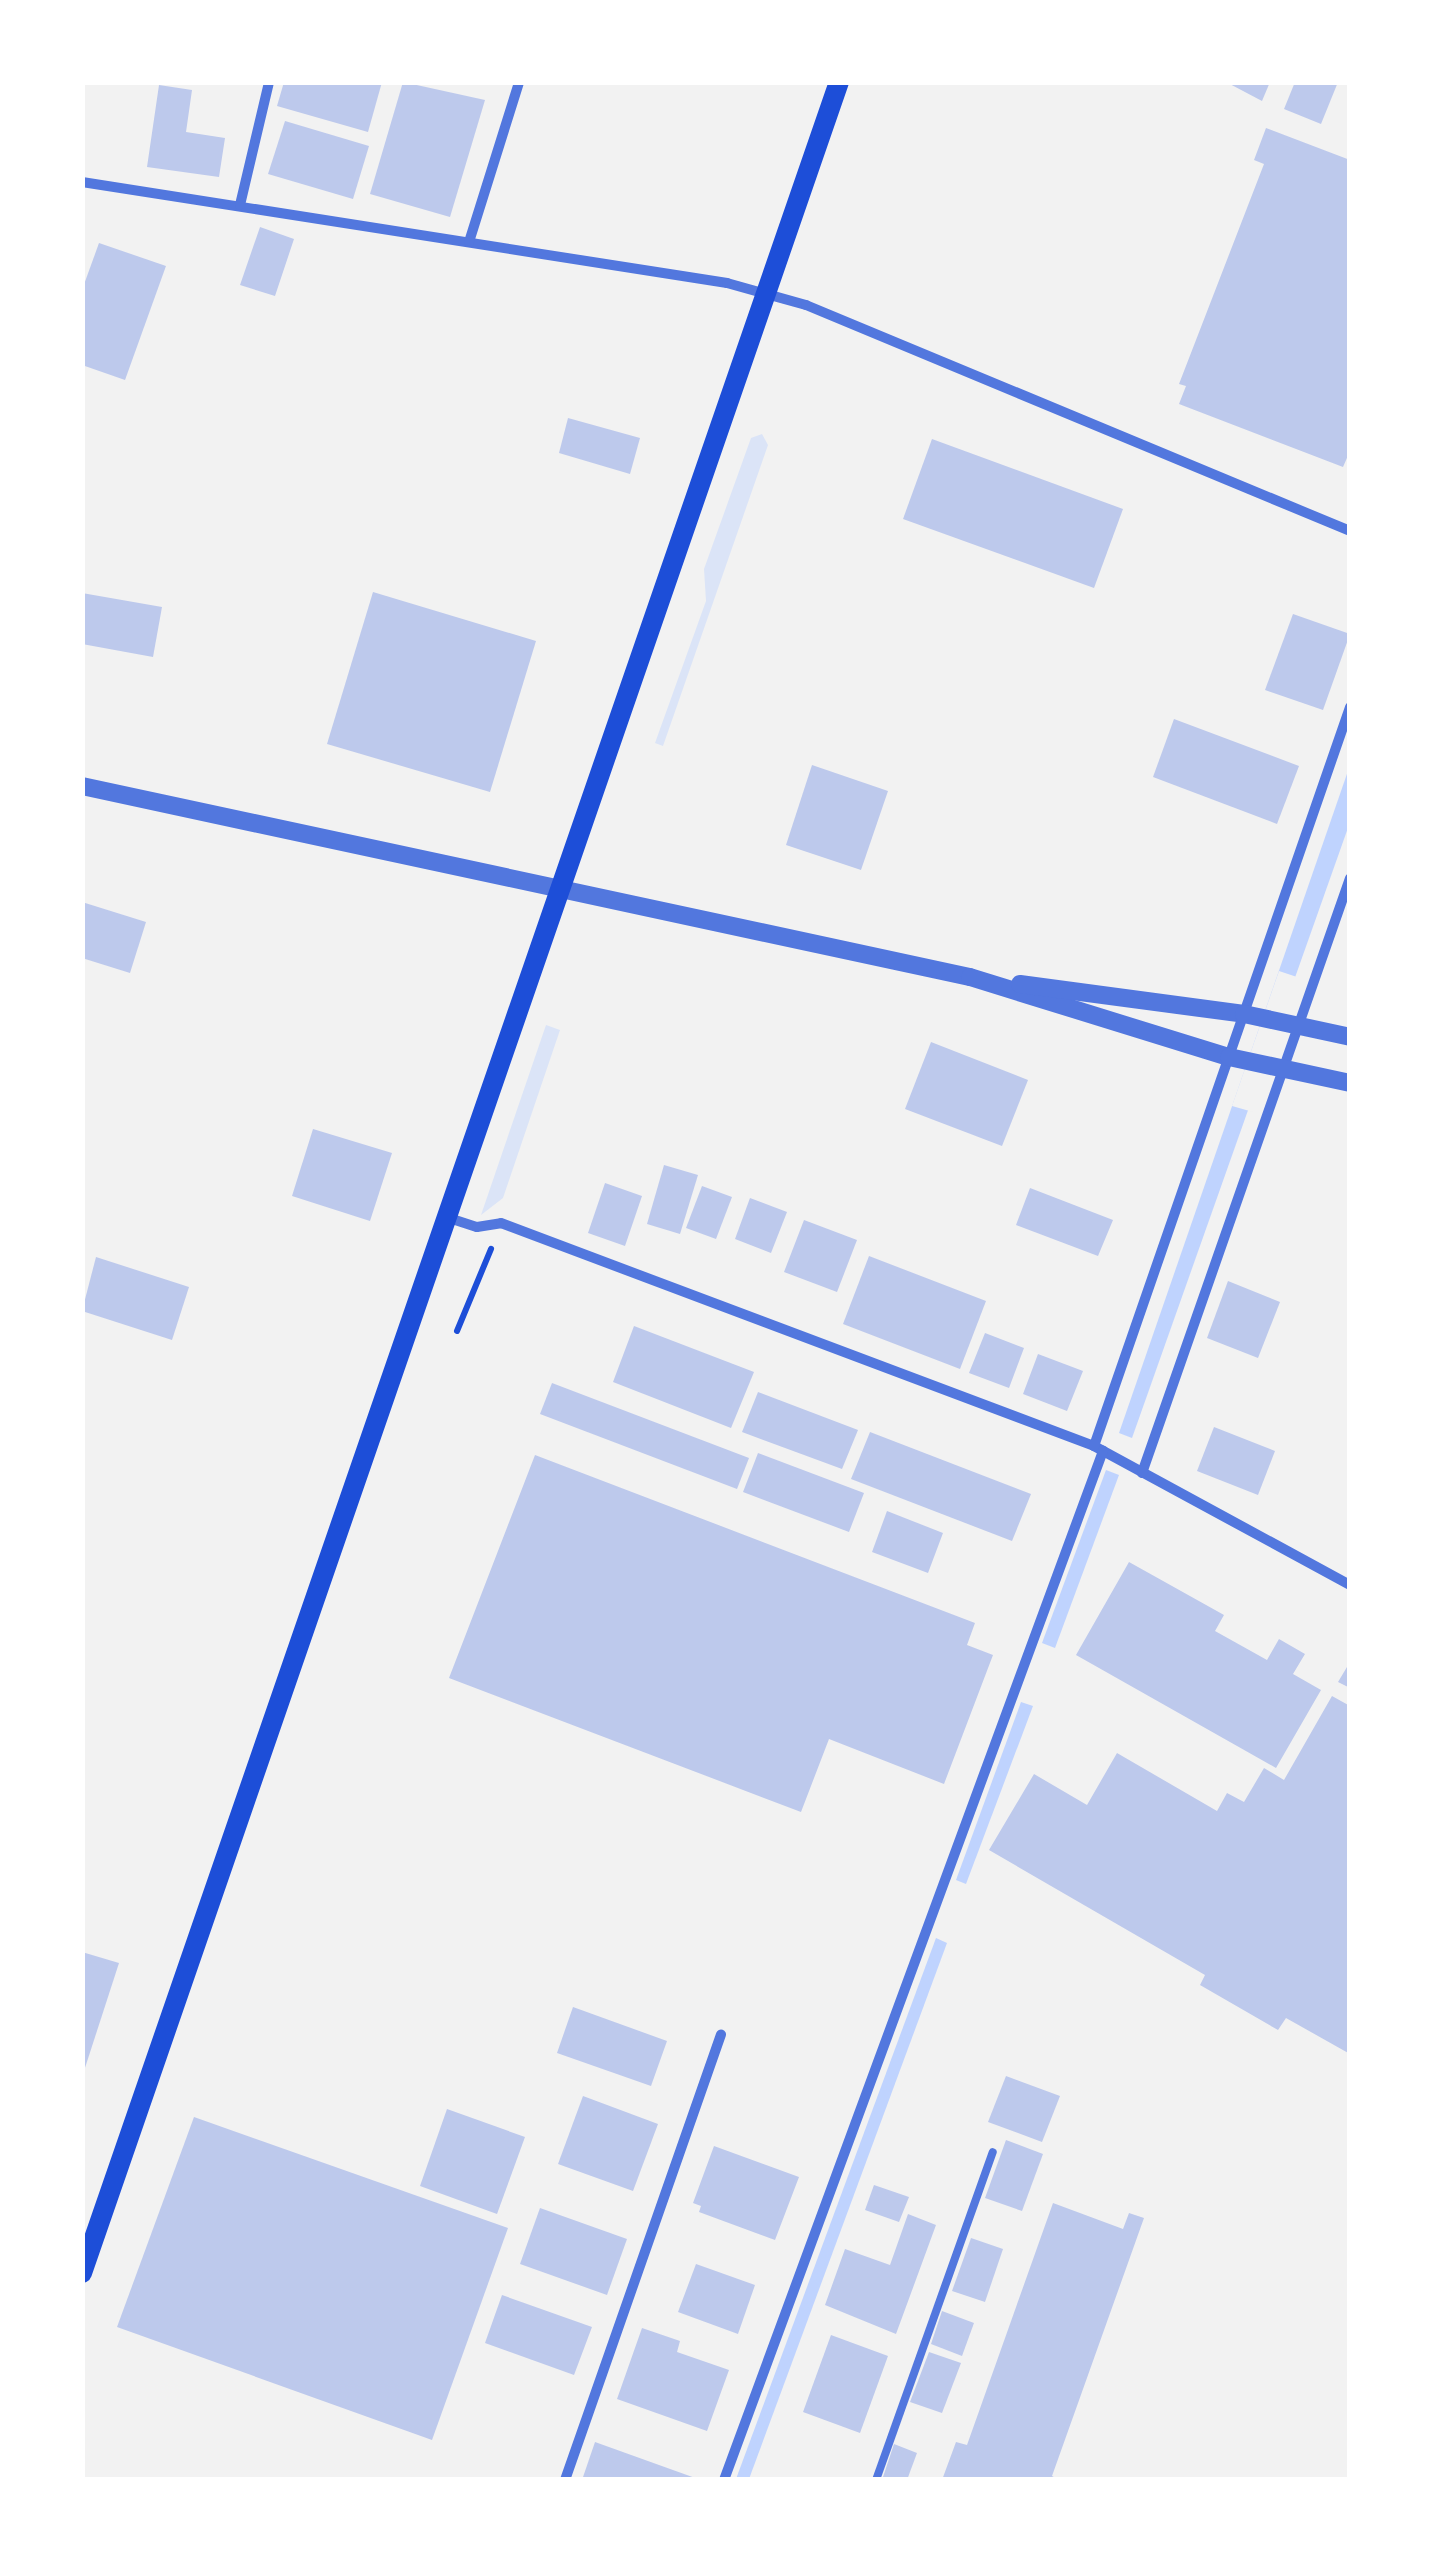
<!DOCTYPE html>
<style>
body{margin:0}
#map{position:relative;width:1432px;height:2562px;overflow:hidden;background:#f2f2f2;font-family:"Space Grotesk",sans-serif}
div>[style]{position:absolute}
.green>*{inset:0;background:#dbe4f7}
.water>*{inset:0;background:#bfd3fe}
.pier>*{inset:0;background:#f2f2f2}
.building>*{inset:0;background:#bdc9ec}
.path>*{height:6px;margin:-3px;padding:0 3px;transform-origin:3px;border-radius:3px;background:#1d4ed8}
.service>*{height:8px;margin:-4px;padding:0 4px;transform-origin:4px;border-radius:4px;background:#5277de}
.minor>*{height:10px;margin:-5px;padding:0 5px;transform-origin:5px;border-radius:5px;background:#5277de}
.tertiary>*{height:18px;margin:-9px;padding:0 9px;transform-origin:9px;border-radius:9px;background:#5277de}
.secondary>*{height:20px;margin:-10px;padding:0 10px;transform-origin:10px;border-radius:10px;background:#1d4ed8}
span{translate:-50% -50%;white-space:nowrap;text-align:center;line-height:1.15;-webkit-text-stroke:10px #fff;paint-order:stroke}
.frame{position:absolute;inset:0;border:85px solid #fff;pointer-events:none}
</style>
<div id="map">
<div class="green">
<i style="clip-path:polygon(762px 434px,768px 445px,663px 746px,655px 743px,706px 601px,704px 569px,751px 438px)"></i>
<i style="clip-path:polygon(546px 1025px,560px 1030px,503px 1198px,481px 1215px)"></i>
</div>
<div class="water">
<i style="clip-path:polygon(1349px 768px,1349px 825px,1132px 1438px,1119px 1433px)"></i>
<i style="clip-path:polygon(1106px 1470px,1119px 1475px,1055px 1648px,1042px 1643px)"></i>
<i style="clip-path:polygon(1021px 1702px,1033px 1706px,966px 1884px,956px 1880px)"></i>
<i style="clip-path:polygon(936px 1938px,947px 1943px,749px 2479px,736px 2479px)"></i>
</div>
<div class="pier">
<i style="clip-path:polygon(1279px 971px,1300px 978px,1253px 1112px,1232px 1106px)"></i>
</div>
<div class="building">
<i style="clip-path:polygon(284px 82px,382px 82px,368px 132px,277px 106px)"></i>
<i style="clip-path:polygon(403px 82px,485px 100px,450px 217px,370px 194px)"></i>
<i style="clip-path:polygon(1226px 82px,1270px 82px,1262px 101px)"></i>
<i style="clip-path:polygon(1295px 82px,1338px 82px,1321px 124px,1284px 109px)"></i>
<i style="clip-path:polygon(159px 85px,192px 90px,186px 132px,225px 138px,219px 177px,147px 167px)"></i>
<i style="clip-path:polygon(285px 121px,369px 146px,353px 199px,268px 174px)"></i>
<i style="clip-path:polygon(1266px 128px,1350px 160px,1350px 451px,1343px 467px,1179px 404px,1186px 386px,1179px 384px,1264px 164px,1254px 160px)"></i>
<i style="clip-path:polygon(260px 227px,294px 239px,275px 296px,240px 285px)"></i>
<i style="clip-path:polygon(99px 243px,166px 266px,125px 380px,82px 365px,82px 290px)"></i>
<i style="clip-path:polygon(568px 418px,640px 438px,630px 474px,559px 453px)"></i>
<i style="clip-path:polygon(932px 439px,1123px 509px,1094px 588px,903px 519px)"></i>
<i style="clip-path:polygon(373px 592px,536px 641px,490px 792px,327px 744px)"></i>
<i style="clip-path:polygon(82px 593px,162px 607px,153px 657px,82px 644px)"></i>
<i style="clip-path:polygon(1293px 614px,1350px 634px,1323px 710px,1265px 690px)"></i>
<i style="clip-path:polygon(1174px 719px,1299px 766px,1277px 824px,1153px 777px)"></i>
<i style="clip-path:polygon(812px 765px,888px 791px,861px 870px,786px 845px)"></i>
<i style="clip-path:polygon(82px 902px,146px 922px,130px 973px,82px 958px)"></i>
<i style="clip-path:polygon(931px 1042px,1028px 1080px,1002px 1146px,905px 1109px)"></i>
<i style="clip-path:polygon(313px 1129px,392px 1153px,370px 1221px,292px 1196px)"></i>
<i style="clip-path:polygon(664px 1165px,698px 1175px,680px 1234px,647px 1224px)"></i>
<i style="clip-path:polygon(605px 1183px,642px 1196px,625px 1246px,588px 1233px)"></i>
<i style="clip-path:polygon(702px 1186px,732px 1197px,716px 1239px,686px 1228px)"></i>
<i style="clip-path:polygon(1030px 1188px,1113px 1220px,1098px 1256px,1016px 1225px)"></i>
<i style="clip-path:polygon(750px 1198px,787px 1212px,771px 1253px,735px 1239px)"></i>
<i style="clip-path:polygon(804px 1220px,857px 1240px,837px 1292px,784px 1272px)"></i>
<i style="clip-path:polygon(869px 1256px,986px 1301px,960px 1369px,843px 1324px)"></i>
<i style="clip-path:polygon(96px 1257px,189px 1287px,172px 1340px,82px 1311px)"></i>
<i style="clip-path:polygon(1228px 1281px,1280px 1302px,1258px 1358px,1207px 1338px)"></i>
<i style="clip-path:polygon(634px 1326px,754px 1372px,731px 1428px,613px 1382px)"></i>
<i style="clip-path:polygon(985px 1333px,1024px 1348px,1009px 1388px,969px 1373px)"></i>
<i style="clip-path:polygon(1038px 1354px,1083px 1371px,1067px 1411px,1023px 1394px)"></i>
<i style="clip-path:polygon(552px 1383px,749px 1458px,737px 1489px,540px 1414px)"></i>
<i style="clip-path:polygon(758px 1392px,858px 1430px,842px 1469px,742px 1432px)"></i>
<i style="clip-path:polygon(1214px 1427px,1275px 1451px,1258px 1495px,1197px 1471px)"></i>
<i style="clip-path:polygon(870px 1432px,1031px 1494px,1012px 1541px,851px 1479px)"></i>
<i style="clip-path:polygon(758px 1453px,864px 1493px,849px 1532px,743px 1492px)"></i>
<i style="clip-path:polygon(535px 1455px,975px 1623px,967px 1645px,993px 1655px,944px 1784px,829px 1739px,801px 1812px,449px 1678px)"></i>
<i style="clip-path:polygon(887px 1511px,943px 1533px,928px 1573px,872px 1552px)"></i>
<i style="clip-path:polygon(1129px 1562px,1224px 1615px,1215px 1631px,1267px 1660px,1279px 1639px,1305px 1654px,1293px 1674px,1321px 1690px,1276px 1768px,1076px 1655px)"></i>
<i style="clip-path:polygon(1350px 1662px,1350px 1688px,1338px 1682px)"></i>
<i style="clip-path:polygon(1332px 1696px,1350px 1706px,1350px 2054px,1286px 2018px,1278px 2030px,1200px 1985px,1205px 1975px,989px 1850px,1034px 1774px,1087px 1805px,1117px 1753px,1217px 1811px,1227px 1793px,1244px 1802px,1264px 1768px,1284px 1780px)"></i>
<i style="clip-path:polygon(82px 1952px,119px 1963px,83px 2074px,82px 2074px)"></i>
<i style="clip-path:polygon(573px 2007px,667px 2041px,651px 2086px,557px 2053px)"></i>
<i style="clip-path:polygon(1006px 2076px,1060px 2096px,1042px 2142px,988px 2122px)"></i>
<i style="clip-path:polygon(583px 2096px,658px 2124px,633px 2191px,558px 2164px)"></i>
<i style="clip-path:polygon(447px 2109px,525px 2137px,497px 2214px,420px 2186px)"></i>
<i style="clip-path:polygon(194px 2117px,508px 2228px,432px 2440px,117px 2327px)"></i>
<i style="clip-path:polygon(1006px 2140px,1043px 2154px,1022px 2211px,985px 2198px)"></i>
<i style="clip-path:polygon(714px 2146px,799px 2177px,775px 2240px,699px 2212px,701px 2206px,693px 2203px)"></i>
<i style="clip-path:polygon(874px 2185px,909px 2197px,899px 2222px,865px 2210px)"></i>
<i style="clip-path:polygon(1053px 2203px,1123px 2229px,1129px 2213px,1144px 2218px,1052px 2476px,1059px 2480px,942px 2480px,956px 2442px,967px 2445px)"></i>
<i style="clip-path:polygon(540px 2208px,627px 2239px,607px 2295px,520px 2264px)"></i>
<i style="clip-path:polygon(908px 2214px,936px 2225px,896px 2334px,825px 2305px,845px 2249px,890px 2265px)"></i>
<i style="clip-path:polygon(971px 2238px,1003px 2249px,985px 2302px,952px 2291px)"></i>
<i style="clip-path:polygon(696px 2264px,755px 2285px,738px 2334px,678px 2312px)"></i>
<i style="clip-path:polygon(502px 2295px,592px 2327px,574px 2375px,485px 2343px)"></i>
<i style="clip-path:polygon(942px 2311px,974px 2323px,962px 2356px,931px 2344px)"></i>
<i style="clip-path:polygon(642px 2328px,680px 2341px,677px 2352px,729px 2370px,707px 2431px,617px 2399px)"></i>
<i style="clip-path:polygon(831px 2335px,888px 2356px,860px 2433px,803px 2412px)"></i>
<i style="clip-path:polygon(929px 2352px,961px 2363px,942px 2413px,910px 2402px)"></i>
<i style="clip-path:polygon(595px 2442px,698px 2479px,698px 2480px,582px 2480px)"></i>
<i style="clip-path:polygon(894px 2444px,917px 2453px,907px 2480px,882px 2480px)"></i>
</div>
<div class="path">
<i style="left:457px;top:1331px;width:89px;rotate:-67.5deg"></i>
</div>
<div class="service">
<i style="left:876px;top:2480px;width:348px;rotate:-70.4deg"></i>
</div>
<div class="minor">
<i style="left:82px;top:182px;width:653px;rotate:8.9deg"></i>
<i style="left:727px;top:283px;width:82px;rotate:15.6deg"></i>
<i style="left:806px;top:305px;width:589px;rotate:22.56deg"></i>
<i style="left:240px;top:205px;width:126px;rotate:-76.7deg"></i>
<i style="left:469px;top:242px;width:168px;rotate:-72.6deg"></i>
<i style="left:449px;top:1218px;width:29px;rotate:18deg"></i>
<i style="left:477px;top:1227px;width:24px;rotate:-9deg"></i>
<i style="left:501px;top:1223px;width:634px;rotate:20.61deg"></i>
<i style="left:1094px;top:1446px;width:291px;rotate:28.5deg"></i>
<i style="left:1094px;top:1446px;width:782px;rotate:-70.89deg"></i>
<i style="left:1142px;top:1473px;width:630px;rotate:-70.73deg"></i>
<i style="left:565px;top:2480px;width:472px;rotate:-70.7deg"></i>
<i style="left:724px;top:2480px;width:1097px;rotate:-69.78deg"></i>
</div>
<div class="tertiary">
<i style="left:82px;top:786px;width:908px;rotate:12.14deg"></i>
<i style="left:970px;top:977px;width:271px;rotate:17.2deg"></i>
<i style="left:1229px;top:1057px;width:124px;rotate:12.1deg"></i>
<i style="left:1020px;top:984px;width:226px;rotate:7.6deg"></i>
<i style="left:1244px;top:1014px;width:108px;rotate:12.2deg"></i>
</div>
<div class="secondary">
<i style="left:82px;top:2273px;width:2318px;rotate:-70.94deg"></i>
</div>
<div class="frame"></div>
</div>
